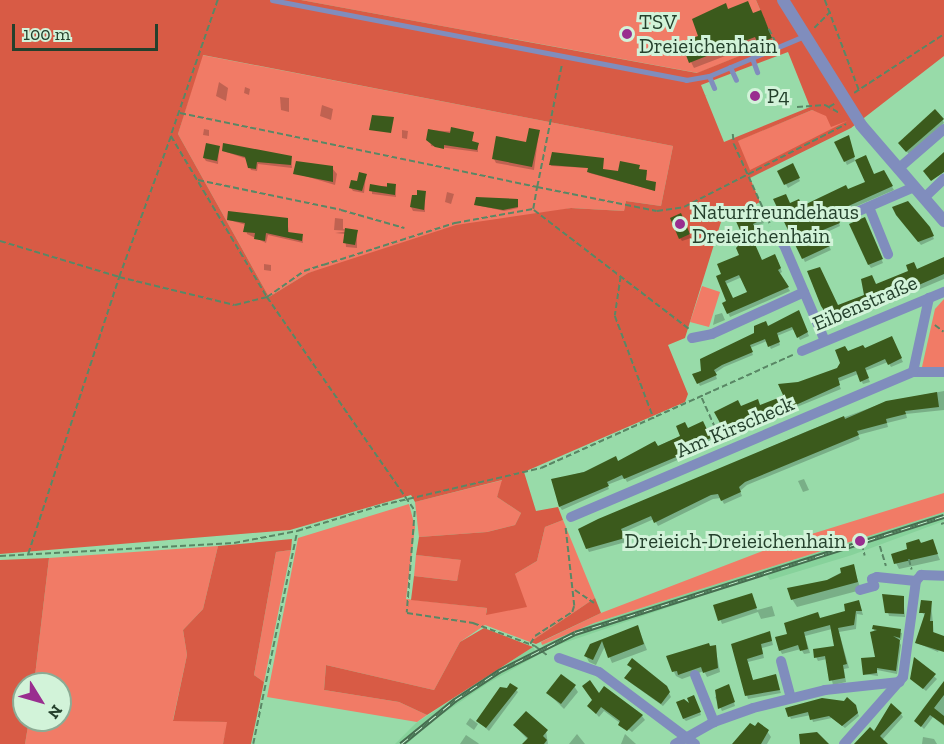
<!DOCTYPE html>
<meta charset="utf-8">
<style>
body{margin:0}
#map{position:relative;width:944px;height:744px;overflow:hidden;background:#98dba9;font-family:"Zilla Slab",serif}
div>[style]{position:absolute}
.built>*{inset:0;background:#87d29b}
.green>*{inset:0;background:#f17b66}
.forest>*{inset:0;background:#d85b45}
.shadow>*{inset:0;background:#0003}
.building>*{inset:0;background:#3b5a1c}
.path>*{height:1.5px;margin-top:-0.75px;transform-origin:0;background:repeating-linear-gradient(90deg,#598765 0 6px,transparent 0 9px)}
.service>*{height:5px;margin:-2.5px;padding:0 2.5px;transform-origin:2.5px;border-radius:2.5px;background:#808dbd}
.minor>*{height:10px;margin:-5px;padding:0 5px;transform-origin:5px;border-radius:5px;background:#808dbd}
.tertiary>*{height:12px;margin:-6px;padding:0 6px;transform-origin:6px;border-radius:6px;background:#808dbd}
.rail>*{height:5px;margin-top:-2.5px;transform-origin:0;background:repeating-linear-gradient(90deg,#d2f3d9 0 9px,#466d50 0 18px);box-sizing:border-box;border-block:2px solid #466d50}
.dots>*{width:16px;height:16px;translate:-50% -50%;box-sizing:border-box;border:3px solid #d2f3d9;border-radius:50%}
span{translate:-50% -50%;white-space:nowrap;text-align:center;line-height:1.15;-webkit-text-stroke:6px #d2f3d9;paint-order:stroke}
.poi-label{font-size:21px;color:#24402c}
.left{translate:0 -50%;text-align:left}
.right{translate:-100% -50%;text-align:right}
.street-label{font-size:21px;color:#24402c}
.north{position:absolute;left:12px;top:672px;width:60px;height:60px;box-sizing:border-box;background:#d2f3d9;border:2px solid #8cab94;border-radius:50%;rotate:127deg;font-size:16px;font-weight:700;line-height:24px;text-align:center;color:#24402c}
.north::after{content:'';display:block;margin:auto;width:21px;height:27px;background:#992e8f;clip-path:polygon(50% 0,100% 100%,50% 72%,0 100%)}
.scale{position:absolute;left:12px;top:24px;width:146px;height:27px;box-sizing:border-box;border:3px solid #24402c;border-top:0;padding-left:8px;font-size:18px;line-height:21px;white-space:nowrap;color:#24402c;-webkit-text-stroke:4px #d2f3d9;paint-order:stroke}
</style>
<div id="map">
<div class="built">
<i style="clip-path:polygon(944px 512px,944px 521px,852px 555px,770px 580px,766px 574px,546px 649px,542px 645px,594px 623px)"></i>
<i style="clip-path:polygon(533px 647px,538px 655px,488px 683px,428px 724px,407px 744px,395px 744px,416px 723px)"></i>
</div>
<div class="green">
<i style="clip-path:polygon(301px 0,756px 0,774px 42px,698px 73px)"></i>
<i style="clip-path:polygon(202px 55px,673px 146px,661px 206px,626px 201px,624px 211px,571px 208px,534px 216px,308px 273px,269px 297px,178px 134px)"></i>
<i style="clip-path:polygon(812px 110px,847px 122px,750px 171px,737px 141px)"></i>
<i style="clip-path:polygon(702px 286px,720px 292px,709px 327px,690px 322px)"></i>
<i style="clip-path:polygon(944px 299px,944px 367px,922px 367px,935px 309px)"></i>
<i style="clip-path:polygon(503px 480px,497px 497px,521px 513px,515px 525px,487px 532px,419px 537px,415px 502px)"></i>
<i style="clip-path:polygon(944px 493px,944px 512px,594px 623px,542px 645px,541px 642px,601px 613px,789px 541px)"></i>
<i style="clip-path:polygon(409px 504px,415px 527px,406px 599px,487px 608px,486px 614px,515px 574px,537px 561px,545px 527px,563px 520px,595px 598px,530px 642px,485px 625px,460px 642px,434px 690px,326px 665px,324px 690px,399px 702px,427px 715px,417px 722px,267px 697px,298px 538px)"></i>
<i style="clip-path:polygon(218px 546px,203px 609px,183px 630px,187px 655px,173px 720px,228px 722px,223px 744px,25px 744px,29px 720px,60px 720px,60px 684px,34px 684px,49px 558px)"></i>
<i style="clip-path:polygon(291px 550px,264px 682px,254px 675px,276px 552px)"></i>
<i style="clip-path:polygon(416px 555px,462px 560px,457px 581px,414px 576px)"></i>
</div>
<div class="forest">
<i style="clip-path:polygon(evenodd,0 0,301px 0,697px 73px,774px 42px,756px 0,944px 0,944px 56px,851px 128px,750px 178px,760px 202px,721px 222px,685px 338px,668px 345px,688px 394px,685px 402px,524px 472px,536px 511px,558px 507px,563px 520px,545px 527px,537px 561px,515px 574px,527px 607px,486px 615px,487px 608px,411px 600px,414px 576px,457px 581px,461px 560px,416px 555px,419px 537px,487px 532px,515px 525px,521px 513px,497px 497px,502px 480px,415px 502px,411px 495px,290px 530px,0 554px,0 0,788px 52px,810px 107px,724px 142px,701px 85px,788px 52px,0 0,203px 55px,673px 146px,661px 206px,626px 201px,624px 211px,571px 208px,456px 225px,308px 273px,269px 297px,178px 134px,203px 55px,0 0,812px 110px,826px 116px,831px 127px,847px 121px,750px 170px,738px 141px,812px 110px)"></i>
<i style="clip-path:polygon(292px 539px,291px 550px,276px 552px,254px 675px,264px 682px,251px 744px,223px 744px,227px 722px,173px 721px,187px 655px,183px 630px,203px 609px,218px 546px)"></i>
<i style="clip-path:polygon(49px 558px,34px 684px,24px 684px,24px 720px,29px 720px,25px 744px,0 744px,0 560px)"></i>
<i style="clip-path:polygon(595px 598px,601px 613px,536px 644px,530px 642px)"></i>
<i style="clip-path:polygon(484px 628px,533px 647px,427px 715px,399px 702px,324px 690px,326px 665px,434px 690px,460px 642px)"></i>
</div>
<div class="shadow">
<i style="clip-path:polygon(728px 10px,764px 17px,774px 44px,762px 49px,759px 43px,694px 68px,691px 62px,700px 37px)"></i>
<i style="clip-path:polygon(219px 82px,228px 88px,226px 101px,216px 96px)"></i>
<i style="clip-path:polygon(245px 87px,250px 89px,249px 95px,244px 93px)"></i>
<i style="clip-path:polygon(280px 97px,289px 98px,289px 112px,281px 110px)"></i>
<i style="clip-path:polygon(322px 105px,333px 109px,331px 120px,320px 116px)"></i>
<i style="clip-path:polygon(942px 119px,944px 123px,909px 154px,901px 146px)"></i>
<i style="clip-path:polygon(204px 129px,209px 130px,209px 136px,203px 135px)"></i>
<i style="clip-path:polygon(402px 130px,408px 131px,407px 139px,402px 138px)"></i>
<i style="clip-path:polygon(429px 130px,473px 133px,472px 143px,478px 144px,478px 152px,431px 146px)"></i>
<i style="clip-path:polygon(539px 131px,534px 170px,496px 163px,494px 159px,527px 143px)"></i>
<i style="clip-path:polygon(848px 137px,855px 161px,847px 165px,836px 142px)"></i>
<i style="clip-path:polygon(219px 147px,218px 164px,206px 161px,204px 158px)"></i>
<i style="clip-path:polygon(223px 151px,291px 157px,292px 168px,258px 164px,257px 171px,251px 170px,247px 159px)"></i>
<i style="clip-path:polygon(553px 154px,603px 170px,619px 172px,639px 166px,639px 170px,647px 173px,645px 181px,655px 183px,655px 191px,589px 173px,589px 168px,551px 166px)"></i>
<i style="clip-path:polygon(792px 165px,800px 181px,788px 188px,779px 172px)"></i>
<i style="clip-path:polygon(332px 168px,337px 174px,335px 185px,295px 173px)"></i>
<i style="clip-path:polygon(883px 172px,894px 190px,836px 215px,840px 226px,823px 234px,831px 250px,805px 262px,775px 200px,802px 208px,867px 183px)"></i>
<i style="clip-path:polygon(366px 175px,364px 193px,353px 191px,351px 188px)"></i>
<i style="clip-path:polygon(372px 186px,395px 186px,396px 197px,372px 194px)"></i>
<i style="clip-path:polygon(425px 192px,425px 212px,413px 211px,411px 207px)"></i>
<i style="clip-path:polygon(447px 192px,454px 194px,451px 204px,445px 202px)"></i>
<i style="clip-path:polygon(518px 202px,518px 208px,504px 211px,476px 205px)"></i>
<i style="clip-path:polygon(evenodd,757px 208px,764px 223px,753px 227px,756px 234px,751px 236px,762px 262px,777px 259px,782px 272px,779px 274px,790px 291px,730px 317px,724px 304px,728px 302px,723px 274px,741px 255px,757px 208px,742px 277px,749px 293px,733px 300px,726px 284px,742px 277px)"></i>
<i style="clip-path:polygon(896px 211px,931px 233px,934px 239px,921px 245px)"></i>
<i style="clip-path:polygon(335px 218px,343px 219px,343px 229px,357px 231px,357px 248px,346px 247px,345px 234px,335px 233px,349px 231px,334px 230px)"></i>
<i style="clip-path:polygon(682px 218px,691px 238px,682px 241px,680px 238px)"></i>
<i style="clip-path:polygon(229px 220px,287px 220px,289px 233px,302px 235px,303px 243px,268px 235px,266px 243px,247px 234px,246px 225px)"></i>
<i style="clip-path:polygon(866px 222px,883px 263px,871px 268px,869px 265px)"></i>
<i style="clip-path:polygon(944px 259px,944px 279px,835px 325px,832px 320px,838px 307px)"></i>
<i style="clip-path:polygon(264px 264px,271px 265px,271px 271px,264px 270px)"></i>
<i style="clip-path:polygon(722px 313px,725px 320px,713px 325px,715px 315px)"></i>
<i style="clip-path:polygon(800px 315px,809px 336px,800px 340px,794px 329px,777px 336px,780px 345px,771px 349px,767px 341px,750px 348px,753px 355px,724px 367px,715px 373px,717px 379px,700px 386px,694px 375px,768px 327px)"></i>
<i style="clip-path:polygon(893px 342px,903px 362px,891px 367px,888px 362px,865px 371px,870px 382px,863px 384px,858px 374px,838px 382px,841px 389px,728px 435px,716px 413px,760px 407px,779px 400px,799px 383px,838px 370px,847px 353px)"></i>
<i style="clip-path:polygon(944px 391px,944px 410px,906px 414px,907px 418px,887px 423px,888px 427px,858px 435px,860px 439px,747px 485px,740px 491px,742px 496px,724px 504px,721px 498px,713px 499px,658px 526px,654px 519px,622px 533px,626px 542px,589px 552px,587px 548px,580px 530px,810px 430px,886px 402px)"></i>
<i style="clip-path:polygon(705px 426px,711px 441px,687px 452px,689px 455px,627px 482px,625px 478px,607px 485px,609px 489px,562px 510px,560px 507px,553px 480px,618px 463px)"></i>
<i style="clip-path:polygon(804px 479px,809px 490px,803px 492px,798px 481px)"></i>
<i style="clip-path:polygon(932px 541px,940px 560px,899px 569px,896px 563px,909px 550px,907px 545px)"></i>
<i style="clip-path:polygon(853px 566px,861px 590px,797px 607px,792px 599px)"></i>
<i style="clip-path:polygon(884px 596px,903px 597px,905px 617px,889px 616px)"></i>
<i style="clip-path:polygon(753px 598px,757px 610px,772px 606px,775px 616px,761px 619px,758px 612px,722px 624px,715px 606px)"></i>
<i style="clip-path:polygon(859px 602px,863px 615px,857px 614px,856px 629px,839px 632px,849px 668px,844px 669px,846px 682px,833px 685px,827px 659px,818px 661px,816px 657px,836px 647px,832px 629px,805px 636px,810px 653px,804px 654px,801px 649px,782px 654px,780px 650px,789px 635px,820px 619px,847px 613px)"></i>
<i style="clip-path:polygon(931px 603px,934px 634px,943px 639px,938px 652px,917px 643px,926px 616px,921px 612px)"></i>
<i style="clip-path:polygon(638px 627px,647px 650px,612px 663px,605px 646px,596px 665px,589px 662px,586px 656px,591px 645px)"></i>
<i style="clip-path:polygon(874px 629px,902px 633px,901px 640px,897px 639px,901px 645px,897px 674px,877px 670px,878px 676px,864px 674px,877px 658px)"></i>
<i style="clip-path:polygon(771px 636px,773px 645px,762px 648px,764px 658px,748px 662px,753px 681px,775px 675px,781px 693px,748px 699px,733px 645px)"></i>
<i style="clip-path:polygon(715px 646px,720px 672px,707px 677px,704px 671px,682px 679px,676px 676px,674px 672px)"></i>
<i style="clip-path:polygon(915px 660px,937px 679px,926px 691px,912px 679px)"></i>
<i style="clip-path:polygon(629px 665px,666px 687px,671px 697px,663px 706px,628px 681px,632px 670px)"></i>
<i style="clip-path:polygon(944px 683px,944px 726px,933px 717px,924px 729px,916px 721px)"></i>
<i style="clip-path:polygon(510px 684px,518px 692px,489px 731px,478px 721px)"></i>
<i style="clip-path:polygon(574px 686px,578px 692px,564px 709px,548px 693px)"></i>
<i style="clip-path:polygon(730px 689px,735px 706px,722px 711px,715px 697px)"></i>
<i style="clip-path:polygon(599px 695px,642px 716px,645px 720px,632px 732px,604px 711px,599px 717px,589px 706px)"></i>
<i style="clip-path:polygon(695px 699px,701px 715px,686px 721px,684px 719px)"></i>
<i style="clip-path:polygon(855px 706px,859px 716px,845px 728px,832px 718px,813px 722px,811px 715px,791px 719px,787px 709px)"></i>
<i style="clip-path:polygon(901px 714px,903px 717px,882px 740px,886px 744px,854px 744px,870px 729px,875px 733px)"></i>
<i style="clip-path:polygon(470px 718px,478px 724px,474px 730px,466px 724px)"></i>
<i style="clip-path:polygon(515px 726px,546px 731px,548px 744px,525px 744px,528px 740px)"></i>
<i style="clip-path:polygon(767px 731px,771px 737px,767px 744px,735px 744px)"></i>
<i style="clip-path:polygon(577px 734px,585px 744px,569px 744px)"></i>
<i style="clip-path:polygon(625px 734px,636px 744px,621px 744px)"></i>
<i style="clip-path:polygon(466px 735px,478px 743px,479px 744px,460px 744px)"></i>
<i style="clip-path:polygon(923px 737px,934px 739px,937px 744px,922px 744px)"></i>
</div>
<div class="building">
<i style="clip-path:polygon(748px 1px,753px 13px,761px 10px,772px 38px,758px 44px,755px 37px,689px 63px,681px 42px,698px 36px,692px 19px,726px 3px,728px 9px)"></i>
<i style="clip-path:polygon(935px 109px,944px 119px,906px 152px,898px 143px)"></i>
<i style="clip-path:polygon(372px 115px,394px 117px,391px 133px,369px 130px)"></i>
<i style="clip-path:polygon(451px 127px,474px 132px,472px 141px,479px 143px,477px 150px,444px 145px,444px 149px,435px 147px,426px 140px,428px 129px,450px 133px)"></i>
<i style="clip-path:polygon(529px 128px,540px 130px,532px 167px,492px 159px,496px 136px,526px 142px)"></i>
<i style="clip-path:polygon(849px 135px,855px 157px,844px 162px,834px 142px)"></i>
<i style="clip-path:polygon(206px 143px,220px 146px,217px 161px,203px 158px)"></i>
<i style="clip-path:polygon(223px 143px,292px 156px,291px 165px,257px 162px,256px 169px,248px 168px,245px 157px,222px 151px)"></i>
<i style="clip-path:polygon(552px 152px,604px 158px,603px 169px,618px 171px,620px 161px,640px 165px,639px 169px,647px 170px,646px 180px,656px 182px,655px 191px,587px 172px,588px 168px,549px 165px)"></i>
<i style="clip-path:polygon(944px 152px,944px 172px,931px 181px,923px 171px)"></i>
<i style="clip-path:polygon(866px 155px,874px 174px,884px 170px,893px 186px,835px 212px,840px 223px,823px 230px,830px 246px,802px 259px,773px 199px,786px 194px,790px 203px,799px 199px,802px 206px,846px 185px,848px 189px,865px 182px,855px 160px)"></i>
<i style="clip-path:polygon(296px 161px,333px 166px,333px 182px,293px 174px)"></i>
<i style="clip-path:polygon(793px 163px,800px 178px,784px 185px,777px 171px)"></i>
<i style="clip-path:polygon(359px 172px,367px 174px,362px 191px,349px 188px,351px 180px,357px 181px)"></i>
<i style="clip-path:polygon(387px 183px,396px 184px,395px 195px,369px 191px,370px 184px,387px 187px)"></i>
<i style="clip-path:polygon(417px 190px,426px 191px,424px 210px,410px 207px,412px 195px,417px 195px)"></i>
<i style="clip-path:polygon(476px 197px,518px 199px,518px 207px,503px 210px,474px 205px)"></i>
<i style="clip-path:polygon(908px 201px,930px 227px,934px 236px,918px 242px,896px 215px,892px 207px)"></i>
<i style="clip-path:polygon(evenodd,757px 206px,763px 219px,753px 224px,756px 230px,750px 233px,762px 260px,775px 254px,781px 268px,778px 270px,789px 287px,727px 314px,722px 303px,726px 301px,716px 276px,721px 274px,717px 264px,739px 255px,736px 248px,744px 239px,734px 217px,757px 206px,739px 275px,747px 292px,733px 298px,725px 281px,739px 275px)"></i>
<i style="clip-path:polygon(228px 211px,288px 218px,288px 232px,303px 234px,302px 241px,266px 233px,265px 241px,254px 239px,255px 233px,243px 232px,245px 223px,227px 220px)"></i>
<i style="clip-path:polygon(681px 213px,690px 234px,679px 239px,670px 218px)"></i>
<i style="clip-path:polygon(865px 217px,883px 259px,868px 265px,849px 224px)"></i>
<i style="clip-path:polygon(345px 228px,358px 230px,355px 245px,343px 243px)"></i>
<i style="clip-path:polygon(944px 257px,944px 274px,836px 321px,831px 321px,821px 306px,807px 271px,820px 267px,838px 305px,864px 295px,861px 279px,872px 275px,876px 284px,908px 271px,906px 265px,914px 262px,917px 269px)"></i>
<i style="clip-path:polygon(799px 310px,808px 332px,797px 338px,792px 327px,777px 333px,780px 342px,768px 347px,765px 339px,750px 345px,753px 352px,722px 365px,714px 370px,717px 375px,697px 384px,692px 374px,701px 371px,700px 359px,754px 333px,754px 326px,766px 321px,768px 326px)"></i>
<i style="clip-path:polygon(892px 336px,902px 358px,888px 365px,885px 359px,865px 368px,869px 378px,860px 382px,856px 371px,838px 378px,840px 385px,749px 426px,748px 422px,725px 432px,714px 412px,738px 400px,741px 406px,758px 399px,760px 405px,778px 398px,783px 395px,778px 384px,798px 382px,837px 368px,840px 363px,835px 350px,845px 346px,848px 351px,863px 345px,865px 348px)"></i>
<i style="clip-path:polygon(937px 392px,939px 407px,905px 411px,906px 414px,886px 419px,887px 423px,857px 431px,859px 435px,745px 482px,739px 487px,741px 492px,721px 501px,718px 494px,711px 495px,654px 523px,651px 516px,621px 529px,625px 538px,586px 549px,578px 529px,598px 519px,844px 416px,845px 419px,886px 401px)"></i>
<i style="clip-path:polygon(703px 421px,711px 438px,686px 448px,688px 452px,624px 479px,622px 475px,607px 482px,609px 486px,559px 507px,551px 479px,584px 472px,616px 456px,618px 461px,655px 441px,658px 446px,680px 436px,676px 426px,685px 422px,688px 428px)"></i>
<i style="clip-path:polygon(919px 539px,921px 543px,933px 539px,938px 554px,894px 564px,891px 554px,907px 549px,906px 543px)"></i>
<i style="clip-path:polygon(854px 564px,858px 582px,791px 600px,787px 588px,827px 580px,841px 573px,840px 568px)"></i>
<i style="clip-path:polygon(752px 593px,757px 608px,718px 621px,713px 605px)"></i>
<i style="clip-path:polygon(882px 594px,904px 596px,904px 614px,885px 613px)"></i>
<i style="clip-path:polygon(859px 600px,862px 611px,856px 611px,854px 625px,838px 628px,847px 664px,843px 665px,845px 678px,829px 681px,825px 656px,814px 658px,813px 649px,834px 646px,830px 625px,804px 632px,808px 649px,800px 651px,798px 645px,779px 651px,775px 637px,787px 634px,784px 623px,818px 612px,820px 618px,845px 611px,844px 604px)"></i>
<i style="clip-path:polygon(921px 600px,932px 601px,930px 621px,933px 621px,933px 632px,944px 636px,944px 652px,915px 643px,925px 613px,919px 613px)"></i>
<i style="clip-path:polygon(638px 625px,644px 644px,608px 658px,602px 641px,593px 660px,584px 656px,590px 644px)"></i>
<i style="clip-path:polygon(873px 625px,901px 629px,900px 638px,893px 636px,900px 640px,896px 671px,877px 668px,877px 673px,863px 675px,861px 658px,875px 657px,870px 632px,877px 630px,872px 629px)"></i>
<i style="clip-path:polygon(770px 631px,772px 641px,761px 644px,763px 654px,747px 659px,753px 680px,776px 674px,780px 690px,745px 696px,731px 644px)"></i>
<i style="clip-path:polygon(709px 643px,710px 646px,716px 645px,718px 668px,703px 673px,701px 667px,678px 675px,677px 671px,672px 672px,666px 656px)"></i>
<i style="clip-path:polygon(914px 657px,936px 674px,923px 689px,910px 679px)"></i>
<i style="clip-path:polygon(632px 658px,667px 686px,670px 692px,661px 704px,624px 678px,632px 668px,627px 665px)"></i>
<i style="clip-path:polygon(561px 674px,576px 685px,561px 704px,546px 693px)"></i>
<i style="clip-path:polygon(590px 680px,599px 693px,604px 686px,643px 715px,627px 731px,618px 725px,620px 721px,601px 707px,596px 714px,587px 706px,592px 700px,582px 686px)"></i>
<i style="clip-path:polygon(944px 681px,944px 695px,934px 708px,944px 716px,944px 725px,930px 715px,921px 727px,914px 721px)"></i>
<i style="clip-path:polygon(510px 683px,518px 688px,486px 728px,476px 721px,500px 687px,507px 688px)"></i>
<i style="clip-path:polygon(729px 684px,735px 702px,718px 709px,715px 690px)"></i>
<i style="clip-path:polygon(694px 695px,701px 712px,683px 719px,676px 702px,684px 699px,689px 703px,687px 698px)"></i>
<i style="clip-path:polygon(847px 697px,856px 705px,858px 713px,842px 726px,829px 716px,810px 720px,808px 712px,788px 717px,785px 708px,822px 698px,844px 701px)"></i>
<i style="clip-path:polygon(891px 703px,902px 713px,880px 736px,888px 744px,854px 744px,870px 727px,874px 731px)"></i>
<i style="clip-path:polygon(526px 711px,548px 730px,543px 736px,547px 740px,544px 744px,522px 744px,528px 738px,513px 725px)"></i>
<i style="clip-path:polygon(758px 722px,769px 730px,761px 744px,732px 744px,750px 723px,755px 726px)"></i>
<i style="clip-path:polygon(817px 732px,829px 744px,800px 744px,799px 734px)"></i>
</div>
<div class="path">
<i style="left:218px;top:0;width:144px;rotate:109.1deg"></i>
<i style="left:171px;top:136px;width:187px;rotate:59.2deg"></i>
<i style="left:267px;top:297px;width:260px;rotate:55.3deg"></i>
<i style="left:415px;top:511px;width:102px;rotate:94.5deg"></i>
<i style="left:407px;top:613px;width:67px;rotate:8.6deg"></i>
<i style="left:473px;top:623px;width:66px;rotate:20.4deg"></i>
<i style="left:535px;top:646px;width:15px;rotate:37deg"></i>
<i style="left:825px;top:0;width:96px;rotate:69.3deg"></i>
<i style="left:814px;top:28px;width:23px;rotate:-45deg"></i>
<i style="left:769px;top:29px;width:13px;rotate:63deg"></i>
<i style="left:854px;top:93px;width:108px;rotate:-33.2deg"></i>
<i style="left:797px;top:107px;width:28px;rotate:-4deg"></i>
<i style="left:825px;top:105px;width:18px;rotate:29deg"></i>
<i style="left:829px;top:107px;width:6px;rotate:-31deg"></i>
<i style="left:180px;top:113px;width:365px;rotate:11.7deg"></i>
<i style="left:537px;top:187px;width:126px;rotate:-78.6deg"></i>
<i style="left:733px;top:134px;width:10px;rotate:84deg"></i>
<i style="left:734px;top:144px;width:90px;rotate:65.7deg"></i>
<i style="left:198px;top:180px;width:146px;rotate:11.8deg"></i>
<i style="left:341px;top:210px;width:66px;rotate:15.9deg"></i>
<i style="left:534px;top:210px;width:195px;rotate:37.5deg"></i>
<i style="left:0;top:241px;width:124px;rotate:16.8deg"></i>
<i style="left:119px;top:277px;width:119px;rotate:13.6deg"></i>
<i style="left:235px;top:305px;width:33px;rotate:-14deg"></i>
<i style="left:267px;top:297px;width:45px;rotate:-35.1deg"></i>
<i style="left:304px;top:271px;width:20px;rotate:-18deg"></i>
<i style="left:323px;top:265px;width:139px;rotate:-17.7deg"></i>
<i style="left:455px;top:223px;width:79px;rotate:-10.2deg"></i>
<i style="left:533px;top:209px;width:22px;rotate:-80deg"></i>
<i style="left:537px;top:187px;width:122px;rotate:11.3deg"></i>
<i style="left:657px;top:211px;width:27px;rotate:-8deg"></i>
<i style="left:684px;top:207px;width:182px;rotate:-27.1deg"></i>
<i style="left:621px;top:276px;width:40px;rotate:98.5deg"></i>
<i style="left:615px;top:316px;width:110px;rotate:69.3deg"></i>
<i style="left:935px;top:325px;width:11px;rotate:38deg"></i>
<i style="left:702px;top:398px;width:49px;rotate:66deg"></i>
<i style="left:941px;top:524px;width:3px;rotate:-18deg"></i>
<i style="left:862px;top:544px;width:12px;rotate:76deg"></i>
<i style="left:880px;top:546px;width:21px;rotate:73deg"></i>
<i style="left:28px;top:554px;width:292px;rotate:-71.8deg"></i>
<i style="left:119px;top:277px;width:150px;rotate:-69.8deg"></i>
<i style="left:0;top:556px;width:234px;rotate:-3.2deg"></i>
<i style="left:234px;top:543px;width:64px;rotate:-10.8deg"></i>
<i style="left:297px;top:531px;width:89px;rotate:-17deg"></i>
<i style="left:382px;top:505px;width:163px;rotate:-13.1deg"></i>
<i style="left:541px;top:468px;width:276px;rotate:-24.2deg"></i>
<i style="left:909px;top:559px;width:11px;rotate:75deg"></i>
<i style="left:575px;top:590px;width:23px;rotate:34deg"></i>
<i style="left:530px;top:644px;width:9px;rotate:-58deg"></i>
<i style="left:535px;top:636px;width:44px;rotate:-33deg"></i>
<i style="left:572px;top:612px;width:6px;rotate:-72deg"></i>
<i style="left:574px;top:606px;width:81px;rotate:-96.3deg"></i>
<i style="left:253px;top:744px;width:217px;rotate:-78.3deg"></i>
</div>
<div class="service">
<i style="left:272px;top:0;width:422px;rotate:10.9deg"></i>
<i style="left:686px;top:80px;width:23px;rotate:-10deg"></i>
<i style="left:709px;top:76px;width:103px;rotate:-22.8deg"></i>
<i style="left:752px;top:58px;width:15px;rotate:70deg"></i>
<i style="left:730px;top:67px;width:14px;rotate:65deg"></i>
<i style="left:709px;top:76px;width:13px;rotate:67deg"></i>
</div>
<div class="minor">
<i style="left:898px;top:169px;width:61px;rotate:-41deg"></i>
<i style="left:924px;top:198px;width:28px;rotate:-44deg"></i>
<i style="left:869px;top:207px;width:51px;rotate:68deg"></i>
<i style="left:845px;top:217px;width:75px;rotate:-23.5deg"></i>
<i style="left:775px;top:235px;width:13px;rotate:48deg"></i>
<i style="left:784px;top:245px;width:104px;rotate:66.9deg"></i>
<i style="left:692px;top:338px;width:20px;rotate:-11deg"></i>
<i style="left:712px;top:334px;width:101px;rotate:-24.5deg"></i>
<i style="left:802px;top:351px;width:154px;rotate:-22.6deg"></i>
<i style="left:913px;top:372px;width:31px"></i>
<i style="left:571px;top:517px;width:371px;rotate:-23deg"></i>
<i style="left:913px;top:372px;width:76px;rotate:-77.8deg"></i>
<i style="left:860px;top:590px;width:15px;rotate:-16deg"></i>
<i style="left:874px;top:586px;width:7px;rotate:-106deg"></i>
<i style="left:872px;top:579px;width:5px;rotate:-22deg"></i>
<i style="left:877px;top:577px;width:39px;rotate:6deg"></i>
<i style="left:916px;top:581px;width:8px;rotate:-50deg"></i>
<i style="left:921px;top:575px;width:23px;rotate:2deg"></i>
<i style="left:559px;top:658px;width:42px;rotate:19.3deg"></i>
<i style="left:599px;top:672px;width:120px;rotate:36.9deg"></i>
<i style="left:781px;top:661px;width:38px;rotate:75deg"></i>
<i style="left:695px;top:675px;width:51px;rotate:68deg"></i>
<i style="left:675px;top:744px;width:45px;rotate:-29.4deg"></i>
<i style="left:714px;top:722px;width:41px;rotate:-19.7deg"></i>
<i style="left:753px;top:708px;width:74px;rotate:-14deg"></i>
<i style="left:825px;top:690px;width:75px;rotate:-6.1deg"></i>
<i style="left:844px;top:744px;width:89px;rotate:-48.6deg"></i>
<i style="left:903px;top:677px;width:97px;rotate:-82.3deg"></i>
</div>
<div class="tertiary">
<i style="left:783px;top:0;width:147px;rotate:58deg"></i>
<i style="left:861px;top:125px;width:127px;rotate:49.2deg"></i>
</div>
<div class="rail">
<i style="left:401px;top:744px;width:70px;rotate:-39.2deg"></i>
<i style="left:455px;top:700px;width:53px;rotate:-33.4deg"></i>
<i style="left:499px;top:671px;width:85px;rotate:-26.6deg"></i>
<i style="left:575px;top:633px;width:387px;rotate:-17.6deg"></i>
</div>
<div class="dots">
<i style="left:627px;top:34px;background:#992e8f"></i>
<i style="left:755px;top:96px;background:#992e8f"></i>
<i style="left:680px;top:224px;background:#992e8f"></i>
<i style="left:860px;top:541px;background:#992e8f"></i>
</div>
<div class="poi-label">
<span class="left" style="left:639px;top:34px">TSV<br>Dreieichenhain</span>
<span class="left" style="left:767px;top:96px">P4</span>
<span class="left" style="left:692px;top:224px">Naturfreundehaus<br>Dreieichenhain</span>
<span class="right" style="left:846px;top:541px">Dreieich-Dreieichenhain</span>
</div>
<div class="street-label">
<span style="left:865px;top:303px;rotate:-23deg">Eibenstraße</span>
<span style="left:735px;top:427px;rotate:-23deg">Am Kirscheck</span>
</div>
<div class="north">N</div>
<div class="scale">100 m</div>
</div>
